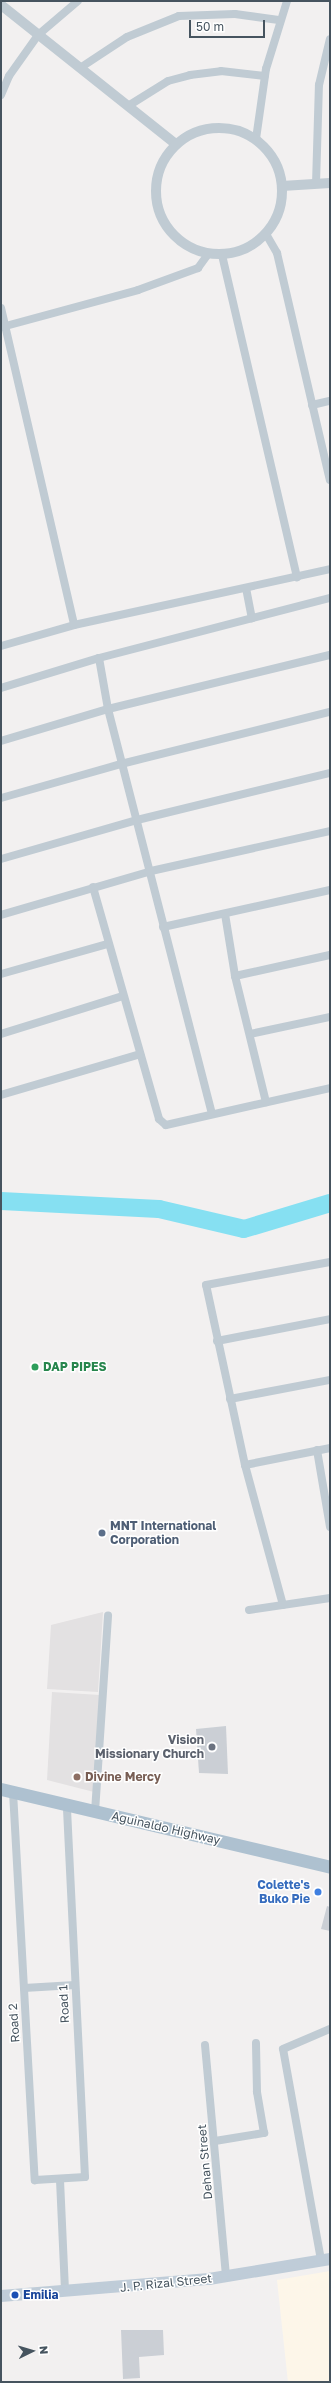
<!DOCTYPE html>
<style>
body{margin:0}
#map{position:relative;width:331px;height:2383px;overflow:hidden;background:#f2f0f0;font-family:"Golos Text",sans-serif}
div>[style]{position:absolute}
.commercial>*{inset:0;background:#fdf6e9}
.education>*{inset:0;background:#e3e1e2}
.river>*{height:18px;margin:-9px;padding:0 9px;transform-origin:9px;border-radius:9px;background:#86e0f2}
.building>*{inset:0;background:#cbcfd5}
.minor>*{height:8px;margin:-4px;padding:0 4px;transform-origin:4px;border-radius:4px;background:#c0cbd3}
.tertiary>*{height:10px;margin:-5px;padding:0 5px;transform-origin:5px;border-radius:5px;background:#c0cbd3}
.tertiary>.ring{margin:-5px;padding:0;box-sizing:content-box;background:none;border:10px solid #c0cbd3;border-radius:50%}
.secondary>*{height:12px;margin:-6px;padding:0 6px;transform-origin:6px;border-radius:6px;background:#bfccd8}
.primary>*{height:13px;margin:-6.5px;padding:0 6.5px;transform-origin:6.5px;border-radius:6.5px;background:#aec1d0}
.dots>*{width:11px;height:11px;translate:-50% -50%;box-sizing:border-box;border:2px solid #fff;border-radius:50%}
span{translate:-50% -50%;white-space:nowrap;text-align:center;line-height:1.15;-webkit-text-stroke:3px #fff;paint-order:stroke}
.leisure-label{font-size:12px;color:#27864d;font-weight:700}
.left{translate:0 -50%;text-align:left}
.service-label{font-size:12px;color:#4e5e75;font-weight:700}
.worship-label{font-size:12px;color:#5b616d;font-weight:700}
.right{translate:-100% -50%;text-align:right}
.education-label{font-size:12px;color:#785e54;font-weight:700}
.street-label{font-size:12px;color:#46545f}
.shop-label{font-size:12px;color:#366cbe;font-weight:700}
.transit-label{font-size:12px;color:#164399;font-weight:700}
.frame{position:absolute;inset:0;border:2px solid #46545f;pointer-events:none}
.north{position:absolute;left:12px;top:2331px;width:40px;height:40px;-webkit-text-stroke:3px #fff;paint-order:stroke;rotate:85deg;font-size:11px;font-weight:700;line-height:16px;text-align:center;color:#46545f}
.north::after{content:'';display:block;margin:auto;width:14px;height:18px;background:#46545f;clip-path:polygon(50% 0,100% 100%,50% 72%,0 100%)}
.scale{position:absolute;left:189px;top:20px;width:76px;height:18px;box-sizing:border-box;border:2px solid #46545f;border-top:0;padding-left:5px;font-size:12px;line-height:14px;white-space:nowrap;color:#46545f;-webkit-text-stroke:3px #fff;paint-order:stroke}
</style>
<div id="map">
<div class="commercial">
<i style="clip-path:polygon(330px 2271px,330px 2382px,288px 2382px,277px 2280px)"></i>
</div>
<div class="education">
<i style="clip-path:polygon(103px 1612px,98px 1692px,47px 1689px,51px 1625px)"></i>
<i style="clip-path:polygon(52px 1692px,100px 1695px,94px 1792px,47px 1780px)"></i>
</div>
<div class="river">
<i style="left:1px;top:1201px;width:158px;rotate:2.9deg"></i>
<i style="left:159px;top:1209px;width:87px;rotate:13.2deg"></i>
<i style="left:244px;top:1229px;width:90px;rotate:-16.8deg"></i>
</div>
<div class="building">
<i style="clip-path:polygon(226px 1726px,228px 1774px,199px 1773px,196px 1729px)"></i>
<i style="clip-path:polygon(327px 1906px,330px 1907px,330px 1931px,321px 1929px)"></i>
<i style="clip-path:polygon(121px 2330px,163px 2330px,164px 2355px,139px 2357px,140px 2378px,123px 2379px)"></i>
</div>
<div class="minor">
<i style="left:80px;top:68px;width:56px;rotate:-33.4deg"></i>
<i style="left:127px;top:37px;width:56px;rotate:-22deg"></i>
<i style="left:179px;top:16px;width:56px;rotate:-2deg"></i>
<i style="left:235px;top:14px;width:44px;rotate:7.8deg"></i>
<i style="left:1px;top:95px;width:21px;rotate:-67deg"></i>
<i style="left:9px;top:76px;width:50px;rotate:-54.7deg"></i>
<i style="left:38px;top:35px;width:52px;rotate:-40.4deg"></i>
<i style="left:128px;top:106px;width:47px;rotate:-32deg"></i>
<i style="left:168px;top:81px;width:23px;rotate:-15deg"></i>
<i style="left:190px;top:75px;width:31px;rotate:-7deg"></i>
<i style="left:221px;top:71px;width:44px;rotate:6.5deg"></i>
<i style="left:256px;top:139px;width:71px;rotate:-81.9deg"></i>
<i style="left:266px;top:69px;width:71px;rotate:-72.8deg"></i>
<i style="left:316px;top:184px;width:99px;rotate:-88.3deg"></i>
<i style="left:319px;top:85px;width:47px;rotate:-76.6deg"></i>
<i style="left:266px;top:234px;width:22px;rotate:60deg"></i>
<i style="left:277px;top:253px;width:233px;rotate:76.9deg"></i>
<i style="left:222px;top:255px;width:331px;rotate:76.9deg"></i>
<i style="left:1px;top:308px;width:325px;rotate:77deg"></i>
<i style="left:2px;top:327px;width:141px;rotate:-15.2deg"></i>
<i style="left:138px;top:290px;width:64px;rotate:-20.1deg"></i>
<i style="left:198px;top:268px;width:17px;rotate:-54deg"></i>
<i style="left:312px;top:405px;width:18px;rotate:-13deg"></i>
<i style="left:246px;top:588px;width:31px;rotate:79deg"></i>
<i style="left:1px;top:646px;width:76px;rotate:-16deg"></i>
<i style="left:74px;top:625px;width:262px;rotate:-12.3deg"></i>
<i style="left:99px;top:658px;width:52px;rotate:80deg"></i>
<i style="left:108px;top:709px;width:418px;rotate:75.6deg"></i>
<i style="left:1px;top:688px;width:102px;rotate:-17deg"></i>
<i style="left:99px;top:658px;width:239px;rotate:-14.6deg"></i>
<i style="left:1px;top:741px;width:112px;rotate:-16.7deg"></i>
<i style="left:108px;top:709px;width:228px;rotate:-13.7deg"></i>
<i style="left:1px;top:798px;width:125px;rotate:-15.8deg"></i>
<i style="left:121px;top:764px;width:215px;rotate:-14deg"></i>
<i style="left:1px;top:859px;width:141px;rotate:-16deg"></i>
<i style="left:137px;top:820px;width:199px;rotate:-13.7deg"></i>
<i style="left:93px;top:887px;width:241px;rotate:74.1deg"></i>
<i style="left:159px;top:1119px;width:9px;rotate:41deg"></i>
<i style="left:166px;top:1125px;width:168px;rotate:-12.7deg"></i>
<i style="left:225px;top:914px;width:63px;rotate:80.8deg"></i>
<i style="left:235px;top:976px;width:130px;rotate:76.2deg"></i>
<i style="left:1px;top:915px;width:156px;rotate:-16.3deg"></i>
<i style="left:151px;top:871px;width:183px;rotate:-12.6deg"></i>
<i style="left:163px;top:927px;width:171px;rotate:-12.5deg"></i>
<i style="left:1px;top:974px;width:111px;rotate:-15.7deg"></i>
<i style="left:235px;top:976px;width:97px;rotate:-12.5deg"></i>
<i style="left:1px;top:1034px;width:128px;rotate:-17.3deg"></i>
<i style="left:250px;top:1034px;width:82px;rotate:-12deg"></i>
<i style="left:1px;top:1095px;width:145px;rotate:-16.4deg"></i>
<i style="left:217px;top:1341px;width:115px;rotate:-11deg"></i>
<i style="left:230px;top:1399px;width:102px;rotate:-10.8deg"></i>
<i style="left:317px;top:1450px;width:78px;rotate:80.4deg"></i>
<i style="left:245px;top:1465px;width:87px;rotate:-11.3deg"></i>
<i style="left:283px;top:1605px;width:145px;rotate:-105.2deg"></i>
<i style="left:245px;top:1465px;width:184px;rotate:-102.2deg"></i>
<i style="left:206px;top:1285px;width:126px;rotate:-10.5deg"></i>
<i style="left:249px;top:1610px;width:82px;rotate:-8.4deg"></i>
<i style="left:13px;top:1792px;width:389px;rotate:86.8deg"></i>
<i style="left:35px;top:2180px;width:50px;rotate:-3.4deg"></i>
<i style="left:85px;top:2177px;width:372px;rotate:-92.8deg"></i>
<i style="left:95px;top:1812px;width:197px;rotate:-86.2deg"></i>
<i style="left:24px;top:1988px;width:51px;rotate:-3.4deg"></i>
<i style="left:205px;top:2045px;width:233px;rotate:84.8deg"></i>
<i style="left:215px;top:2141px;width:50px;rotate:-9.3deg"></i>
<i style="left:264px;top:2133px;width:42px;rotate:-99.7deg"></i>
<i style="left:257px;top:2092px;width:49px;rotate:-91.2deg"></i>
<i style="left:60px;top:2180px;width:111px;rotate:87.4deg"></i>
<i style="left:321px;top:2260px;width:214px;rotate:-100.2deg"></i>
<i style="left:283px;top:2049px;width:51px;rotate:-23.1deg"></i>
</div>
<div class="tertiary">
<i style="left:1px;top:5px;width:223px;rotate:38.5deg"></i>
<i class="ring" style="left:156px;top:128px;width:116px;height:116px"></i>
<i style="left:282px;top:186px;width:48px;rotate:-3.6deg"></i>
</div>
<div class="secondary">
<i style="left:1px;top:2296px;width:209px;rotate:-4.7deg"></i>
<i style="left:209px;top:2279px;width:123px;rotate:-9.4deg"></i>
</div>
<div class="primary">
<i style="left:1px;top:1789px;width:338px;rotate:13.3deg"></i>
</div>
<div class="dots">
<i style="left:35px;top:1367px;background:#2e9e5b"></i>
<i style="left:102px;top:1533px;background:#5c6f8a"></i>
<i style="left:212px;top:1747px;background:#6b7280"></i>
<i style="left:77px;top:1777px;background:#8d6e63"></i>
<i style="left:318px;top:1892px;background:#3f7fe0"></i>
<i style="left:15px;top:2295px;background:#1a4fb4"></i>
</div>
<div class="leisure-label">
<span class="left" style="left:43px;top:1367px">DAP PIPES</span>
</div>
<div class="service-label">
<span class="left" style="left:110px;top:1533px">MNT International<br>Corporation</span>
</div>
<div class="worship-label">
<span class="right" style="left:204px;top:1747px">Vision<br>Missionary Church</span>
</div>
<div class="education-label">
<span class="left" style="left:85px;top:1777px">Divine Mercy</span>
</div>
<div class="street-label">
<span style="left:166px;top:1828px;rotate:13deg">Aguinaldo Highway</span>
<span style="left:64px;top:2004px;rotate:-93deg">Road 1</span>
<span style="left:14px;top:2023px;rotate:-94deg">Road 2</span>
<span style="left:205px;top:2162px;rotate:-95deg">Dehan Street</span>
<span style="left:166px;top:2283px;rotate:-6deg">J. P. Rizal Street</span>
</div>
<div class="shop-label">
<span class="right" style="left:310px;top:1892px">Colette's<br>Buko Pie</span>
</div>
<div class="transit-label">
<span class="left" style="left:23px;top:2295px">Emilia</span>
</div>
<div class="frame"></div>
<div class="north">N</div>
<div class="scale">50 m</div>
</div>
